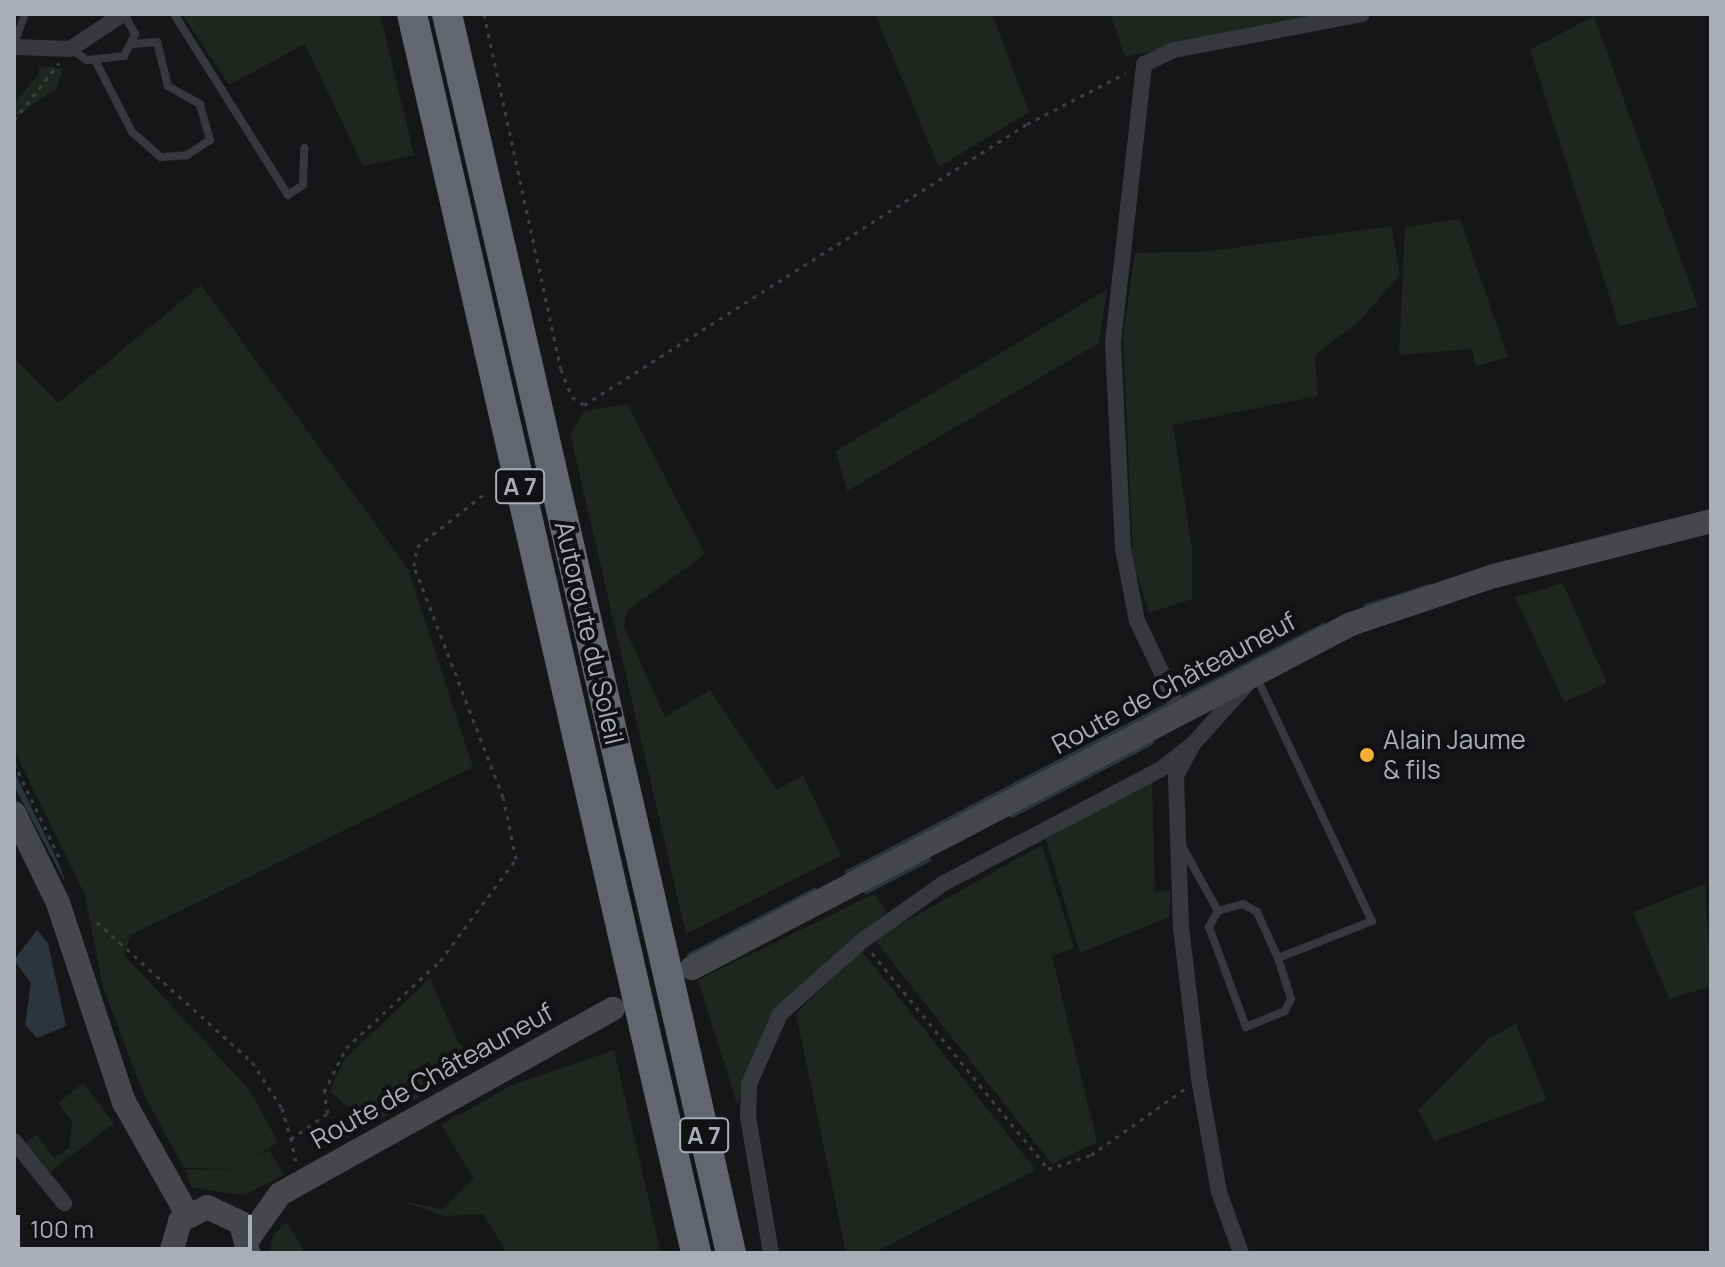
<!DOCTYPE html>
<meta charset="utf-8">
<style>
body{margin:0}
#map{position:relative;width:1725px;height:1267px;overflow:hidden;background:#161618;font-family:Manrope,sans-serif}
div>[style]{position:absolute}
.green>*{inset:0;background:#1e261f}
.water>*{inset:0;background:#2c353c}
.stream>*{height:5px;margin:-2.5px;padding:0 2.5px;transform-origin:2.5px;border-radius:2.5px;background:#2c353c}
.path>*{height:3px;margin-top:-1.5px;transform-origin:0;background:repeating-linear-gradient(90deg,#3d3f44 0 4px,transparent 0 10px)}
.lane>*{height:8px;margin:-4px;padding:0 4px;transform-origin:4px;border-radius:4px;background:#37383d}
.street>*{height:16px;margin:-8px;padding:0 8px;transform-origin:8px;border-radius:8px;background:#37383d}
.secondary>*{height:24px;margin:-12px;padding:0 12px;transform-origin:12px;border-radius:12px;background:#45474d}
.highway>*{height:30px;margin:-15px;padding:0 15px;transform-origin:15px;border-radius:15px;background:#63666e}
.highway-bridge>*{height:30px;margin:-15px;padding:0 15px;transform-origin:15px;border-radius:15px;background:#63666e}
.dots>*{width:22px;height:22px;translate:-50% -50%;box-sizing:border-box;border:4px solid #111113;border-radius:50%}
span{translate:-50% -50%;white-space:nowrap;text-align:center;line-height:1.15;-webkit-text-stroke:8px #111113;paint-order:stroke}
.shield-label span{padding:2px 6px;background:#111113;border:2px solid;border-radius:6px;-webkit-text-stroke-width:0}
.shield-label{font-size:24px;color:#a8adb8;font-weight:700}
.street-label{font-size:26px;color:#a8adb8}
.poi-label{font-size:26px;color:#a8adb8}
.left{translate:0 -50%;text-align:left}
.frame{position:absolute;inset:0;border:16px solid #a8adb8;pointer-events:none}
.scale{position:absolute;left:16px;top:1215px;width:236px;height:36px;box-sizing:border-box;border:4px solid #a8adb8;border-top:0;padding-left:10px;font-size:24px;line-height:28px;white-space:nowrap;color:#a8adb8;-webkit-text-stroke:6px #111113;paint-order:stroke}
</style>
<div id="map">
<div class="green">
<i style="clip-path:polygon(182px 14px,380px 14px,414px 155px,363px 166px,305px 44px,229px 85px)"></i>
<i style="clip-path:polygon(875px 14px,992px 14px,1029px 112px,939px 167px)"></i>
<i style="clip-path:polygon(1110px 14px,1325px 14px,1125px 57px)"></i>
<i style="clip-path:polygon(1594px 16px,1698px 307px,1619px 326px,1530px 50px)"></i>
<i style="clip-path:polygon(38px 66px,63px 68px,57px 88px,14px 118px,14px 104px,39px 74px)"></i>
<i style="clip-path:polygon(1460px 219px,1508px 357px,1476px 366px,1472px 349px,1399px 355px,1405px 227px)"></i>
<i style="clip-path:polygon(1391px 226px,1400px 275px,1359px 321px,1315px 355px,1318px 396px,1173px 425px,1192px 549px,1192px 599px,1149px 613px,1133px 561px,1123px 337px,1135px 253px,1211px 251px)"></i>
<i style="clip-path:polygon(201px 285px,408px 569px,473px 767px,131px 935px,124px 955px,249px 1089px,278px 1142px,256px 1157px,269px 1150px,284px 1175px,244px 1195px,192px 1188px,185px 1170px,239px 1169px,184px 1168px,144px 1095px,103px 987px,85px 895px,14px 749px,14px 358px,58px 403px)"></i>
<i style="clip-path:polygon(1107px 289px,1099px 343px,847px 491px,836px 451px)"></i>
<i style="clip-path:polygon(627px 404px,705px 554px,627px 611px,624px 626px,665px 717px,710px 690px,777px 790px,803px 775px,841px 856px,686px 934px,570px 433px,585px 411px)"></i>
<i style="clip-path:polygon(1563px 583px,1607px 683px,1564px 702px,1515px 597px)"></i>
<i style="clip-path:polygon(1152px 783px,1155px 892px,1171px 890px,1169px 917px,1080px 953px,1044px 833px)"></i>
<i style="clip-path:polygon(1042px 845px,1074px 948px,1052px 956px,1097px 1142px,1052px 1164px,874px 939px)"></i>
<i style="clip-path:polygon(1705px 884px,1711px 986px,1669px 999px,1633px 912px)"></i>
<i style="clip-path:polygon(874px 894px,887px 912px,773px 1012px,737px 1104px,698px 980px)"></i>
<i style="clip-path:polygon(861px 950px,1036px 1170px,873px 1253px,846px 1253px,796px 1014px)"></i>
<i style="clip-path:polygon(430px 978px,458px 1043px,484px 1061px,347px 1138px,335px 1127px,351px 1109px,330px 1091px,345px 1059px)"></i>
<i style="clip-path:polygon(1516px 1024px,1547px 1100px,1434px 1141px,1418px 1110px,1488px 1039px)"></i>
<i style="clip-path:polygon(614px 1050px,661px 1253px,507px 1253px,483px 1214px,444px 1216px,400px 1201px,442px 1209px,474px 1179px,441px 1125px,512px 1085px)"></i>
<i style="clip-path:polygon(83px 1083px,114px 1123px,50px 1172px,26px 1143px,36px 1134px,54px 1158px,69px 1148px,72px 1121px,58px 1103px)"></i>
<i style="clip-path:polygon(287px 1222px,301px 1246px,304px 1253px,270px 1253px,273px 1235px)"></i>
</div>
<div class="water">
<i style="clip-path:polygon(14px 771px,59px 864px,66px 884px,14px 786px)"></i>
<i style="clip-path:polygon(37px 930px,48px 943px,66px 1026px,37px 1038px,25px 1025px,31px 983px,14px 960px)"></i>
</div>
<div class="stream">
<i style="left:1366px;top:606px;width:66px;rotate:-17.6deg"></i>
<i style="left:1185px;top:696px;width:155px;rotate:-27.2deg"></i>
<i style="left:1011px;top:815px;width:158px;rotate:-27.5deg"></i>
<i style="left:847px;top:872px;width:360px;rotate:-27.6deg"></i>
<i style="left:866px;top:891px;width:70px;rotate:-27.3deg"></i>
<i style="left:689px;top:955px;width:141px;rotate:-27.5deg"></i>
</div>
<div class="path">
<i style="left:484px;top:14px;width:363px;rotate:77.8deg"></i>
<i style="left:561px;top:369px;width:30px;rotate:69deg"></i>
<i style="left:572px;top:397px;width:14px;rotate:34deg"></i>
<i style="left:584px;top:405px;width:525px;rotate:-32.39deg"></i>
<i style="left:1027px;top:124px;width:111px;rotate:-27.3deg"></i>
<i style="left:14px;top:120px;width:73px;rotate:-51.7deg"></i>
<i style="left:14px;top:763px;width:104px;rotate:64.4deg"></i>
<i style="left:97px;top:922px;width:209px;rotate:42.1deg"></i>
<i style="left:252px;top:1062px;width:55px;rotate:56.9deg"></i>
<i style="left:282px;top:1108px;width:32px;rotate:74deg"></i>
<i style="left:872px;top:953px;width:279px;rotate:50.8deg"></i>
<i style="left:1048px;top:1169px;width:45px;rotate:-18deg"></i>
<i style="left:1091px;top:1155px;width:116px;rotate:-35.2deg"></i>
<i style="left:296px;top:1161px;width:23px;rotate:-103deg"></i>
<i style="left:291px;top:1139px;width:45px;rotate:-35.1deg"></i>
<i style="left:328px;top:1113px;width:21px;rotate:-101deg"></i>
<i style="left:324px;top:1092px;width:49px;rotate:-63.4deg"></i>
<i style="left:346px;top:1048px;width:128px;rotate:-42.8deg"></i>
<i style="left:440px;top:961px;width:127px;rotate:-53.3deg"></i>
<i style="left:516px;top:859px;width:63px;rotate:-101.8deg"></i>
<i style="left:503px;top:797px;width:248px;rotate:-111.1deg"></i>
<i style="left:414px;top:566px;width:19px;rotate:-81deg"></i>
<i style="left:417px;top:547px;width:85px;rotate:-38.3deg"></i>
</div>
<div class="lane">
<i style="left:174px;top:14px;width:214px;rotate:57.8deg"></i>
<i style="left:288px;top:195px;width:18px;rotate:-34deg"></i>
<i style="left:303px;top:185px;width:37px;rotate:-88deg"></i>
<i style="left:14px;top:44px;width:32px;rotate:-70deg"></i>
<i style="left:71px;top:49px;width:19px;rotate:35deg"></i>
<i style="left:87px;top:60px;width:37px;rotate:-6deg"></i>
<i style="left:124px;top:56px;width:25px;rotate:-63deg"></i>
<i style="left:135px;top:34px;width:23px;rotate:-119deg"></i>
<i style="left:95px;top:60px;width:81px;rotate:62.8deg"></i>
<i style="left:132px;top:132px;width:38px;rotate:41deg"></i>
<i style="left:161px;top:157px;width:26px;rotate:-4deg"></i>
<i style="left:187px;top:155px;width:27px;rotate:-33deg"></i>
<i style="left:210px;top:140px;width:37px;rotate:-106deg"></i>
<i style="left:200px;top:104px;width:37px;rotate:-151deg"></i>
<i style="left:168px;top:86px;width:45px;rotate:-104deg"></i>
<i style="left:157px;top:42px;width:24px;rotate:175deg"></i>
<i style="left:1257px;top:678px;width:269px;rotate:64.7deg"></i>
<i style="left:1372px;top:921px;width:101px;rotate:158.5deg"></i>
<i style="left:1278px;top:958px;width:43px;rotate:72.4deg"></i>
<i style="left:1291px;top:999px;width:13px;rotate:117deg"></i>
<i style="left:1285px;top:1011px;width:42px;rotate:157.7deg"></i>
<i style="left:1246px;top:1027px;width:107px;rotate:-110.3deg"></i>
<i style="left:1209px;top:927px;width:18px;rotate:-61deg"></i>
<i style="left:1218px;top:911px;width:26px;rotate:-16deg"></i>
<i style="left:1243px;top:904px;width:16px;rotate:30deg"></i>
<i style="left:1257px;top:912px;width:51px;rotate:65.5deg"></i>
<i style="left:1182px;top:846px;width:74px;rotate:61deg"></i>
</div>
<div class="street">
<i style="left:14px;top:47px;width:56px;rotate:2deg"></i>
<i style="left:70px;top:49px;width:64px;rotate:-33.4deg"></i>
<i style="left:1180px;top:711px;width:100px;rotate:-115.5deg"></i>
<i style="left:1137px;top:621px;width:74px;rotate:-100.9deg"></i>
<i style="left:1123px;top:548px;width:206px;rotate:-92.8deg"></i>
<i style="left:1113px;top:342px;width:280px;rotate:-83.6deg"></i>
<i style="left:1144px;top:64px;width:33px;rotate:-25deg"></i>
<i style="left:1174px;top:50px;width:191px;rotate:-10.8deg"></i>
<i style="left:14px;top:1141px;width:80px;rotate:51.1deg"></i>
<i style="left:771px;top:1253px;width:138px;rotate:-99.6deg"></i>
<i style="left:748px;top:1117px;width:33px;rotate:-88deg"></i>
<i style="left:749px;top:1084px;width:77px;rotate:-66.1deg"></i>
<i style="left:780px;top:1014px;width:110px;rotate:-41.7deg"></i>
<i style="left:862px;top:941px;width:100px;rotate:-35.3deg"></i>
<i style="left:944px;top:883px;width:245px;rotate:-27.7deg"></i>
<i style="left:1161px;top:769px;width:41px;rotate:-38deg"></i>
<i style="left:1241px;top:1253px;width:65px;rotate:-109.8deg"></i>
<i style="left:1219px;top:1192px;width:116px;rotate:-100deg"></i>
<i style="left:1199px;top:1078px;width:152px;rotate:-96.8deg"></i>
<i style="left:1181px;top:927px;width:151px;rotate:-91.9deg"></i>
<i style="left:1176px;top:776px;width:36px;rotate:-62deg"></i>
<i style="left:1193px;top:744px;width:85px;rotate:-47.9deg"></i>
</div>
<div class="secondary">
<i style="left:14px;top:813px;width:100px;rotate:63.9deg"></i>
<i style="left:58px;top:903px;width:210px;rotate:71.7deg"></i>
<i style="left:124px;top:1102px;width:129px;rotate:60.6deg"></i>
<i style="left:692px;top:968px;width:743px;rotate:-27.56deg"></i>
<i style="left:1351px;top:624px;width:151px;rotate:-18.6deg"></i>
<i style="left:1494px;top:576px;width:224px;rotate:-14.2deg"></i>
<i style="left:248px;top:1239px;width:55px;rotate:-54.6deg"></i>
<i style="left:280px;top:1194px;width:381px;rotate:-29.1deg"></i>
<i style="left:171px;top:1253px;width:33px;rotate:-74deg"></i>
<i style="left:180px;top:1221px;width:30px;rotate:-27deg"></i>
<i style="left:207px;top:1207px;width:38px;rotate:25deg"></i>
<i style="left:241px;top:1223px;width:29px;rotate:76deg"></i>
</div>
<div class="highway">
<i style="left:412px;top:14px;width:967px;rotate:77.1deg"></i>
<i style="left:447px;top:14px;width:954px;rotate:77.04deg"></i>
<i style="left:678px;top:1018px;width:241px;rotate:77.3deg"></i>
<i style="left:644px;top:1027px;width:232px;rotate:77deg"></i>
</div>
<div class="highway-bridge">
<i style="left:661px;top:944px;width:76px;rotate:77.1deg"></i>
<i style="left:628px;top:957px;width:72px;rotate:77.1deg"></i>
</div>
<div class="dots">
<i style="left:1367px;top:755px;background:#f2b134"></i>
</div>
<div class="shield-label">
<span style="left:520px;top:486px">A 7</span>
<span style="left:704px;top:1135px">A 7</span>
</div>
<div class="street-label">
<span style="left:589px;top:633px;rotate:77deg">Autoroute du Soleil</span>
<span style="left:1174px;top:683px;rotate:-28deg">Route de Châteauneuf</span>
<span style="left:432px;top:1076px;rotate:-29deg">Route de Châteauneuf</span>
</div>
<div class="poi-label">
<span class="left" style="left:1383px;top:755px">Alain Jaume<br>&amp; fils</span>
</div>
<div class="frame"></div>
<div class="scale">100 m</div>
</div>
